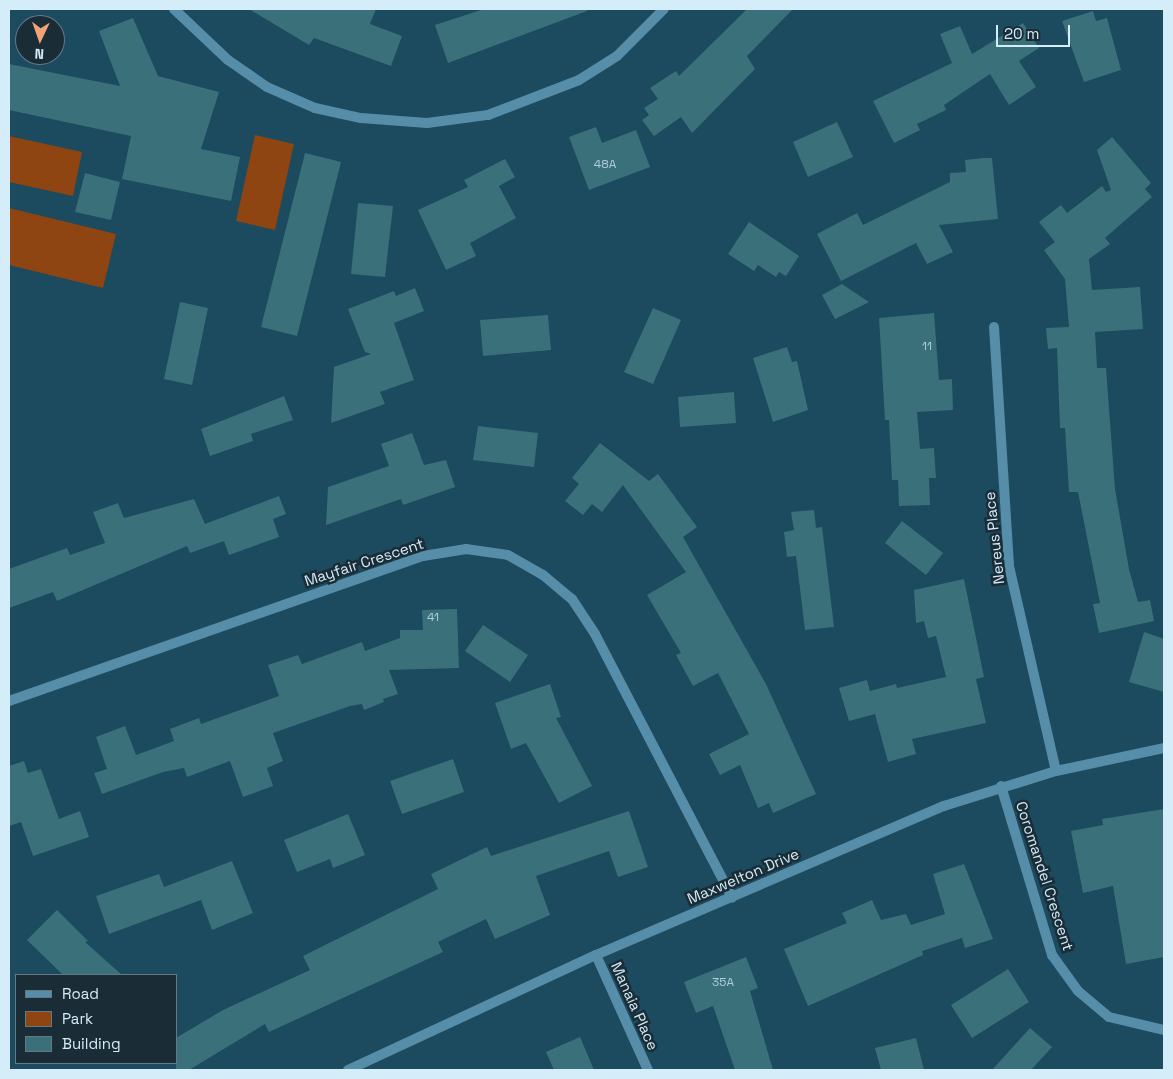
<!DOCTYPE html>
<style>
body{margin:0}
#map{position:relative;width:1173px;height:1079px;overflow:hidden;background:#1c4a5e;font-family:"Space Grotesk",sans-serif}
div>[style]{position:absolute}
.green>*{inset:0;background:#8e4511}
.building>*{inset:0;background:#39707a}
.minor>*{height:10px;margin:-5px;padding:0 5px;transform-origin:5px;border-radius:5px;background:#568da8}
.tertiary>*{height:10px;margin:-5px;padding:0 5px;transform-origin:5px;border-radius:5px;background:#568da8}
span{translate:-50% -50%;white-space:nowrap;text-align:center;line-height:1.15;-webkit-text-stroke:5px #1a2d37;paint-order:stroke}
.number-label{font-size:12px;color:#aecdd9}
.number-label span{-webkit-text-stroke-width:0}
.street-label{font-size:15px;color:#d5ecf9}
.frame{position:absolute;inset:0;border:10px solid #d5ecf9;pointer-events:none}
.legend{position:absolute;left:15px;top:974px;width:162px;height:90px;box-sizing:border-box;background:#1a2d37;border:1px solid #657985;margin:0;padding:6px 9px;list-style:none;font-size:15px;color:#d5ecf9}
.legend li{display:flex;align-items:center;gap:10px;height:25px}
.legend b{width:25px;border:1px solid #657985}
.north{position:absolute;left:15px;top:15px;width:50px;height:50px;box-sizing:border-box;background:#1a2d37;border:1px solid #657985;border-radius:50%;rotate:183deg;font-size:14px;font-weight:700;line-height:20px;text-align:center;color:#d5ecf9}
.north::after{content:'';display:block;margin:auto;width:18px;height:22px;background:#efa377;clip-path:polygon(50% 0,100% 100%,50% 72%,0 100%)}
.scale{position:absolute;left:996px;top:25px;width:74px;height:22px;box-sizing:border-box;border:2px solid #d5ecf9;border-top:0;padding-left:6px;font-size:15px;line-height:18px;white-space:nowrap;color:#d5ecf9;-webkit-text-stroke:4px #1a2d37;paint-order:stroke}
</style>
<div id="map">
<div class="green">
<i style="clip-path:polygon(255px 135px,294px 144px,275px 230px,236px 221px)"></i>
<i style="clip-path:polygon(9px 136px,82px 152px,73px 196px,9px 182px)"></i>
<i style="clip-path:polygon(9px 208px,116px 234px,103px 288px,9px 265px)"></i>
</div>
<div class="building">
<i style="clip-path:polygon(249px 9px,376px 9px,370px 24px,402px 36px,391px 66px,314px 38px,309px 45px)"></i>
<i style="clip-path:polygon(484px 9px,586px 9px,587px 11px,448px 63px,435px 25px)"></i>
<i style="clip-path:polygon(747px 9px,793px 9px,747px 56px,755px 69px,692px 133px,681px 117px,654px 136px,642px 120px,649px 115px,644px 108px,658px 99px,650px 88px,676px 71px,679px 76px)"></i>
<i style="clip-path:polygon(1093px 11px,1096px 21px,1107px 18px,1121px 70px,1084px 82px,1062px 21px)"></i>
<i style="clip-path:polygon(133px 18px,158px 76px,219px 92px,201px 149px,240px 157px,231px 201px,122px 179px,131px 136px,9px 110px,9px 64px,120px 86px,99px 31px)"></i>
<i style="clip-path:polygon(1023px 23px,1039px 48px,1019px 61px,1036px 87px,1009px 105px,990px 74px,944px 105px,946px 110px,917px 124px,920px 130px,894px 143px,873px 101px,952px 63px,940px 34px,960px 26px,972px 54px)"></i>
<i style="clip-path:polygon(837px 122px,853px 157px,808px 177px,793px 142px)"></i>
<i style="clip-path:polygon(596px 127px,602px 143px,636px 130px,650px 167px,589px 190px,569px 137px)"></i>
<i style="clip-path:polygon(1112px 137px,1151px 183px,1145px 189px,1152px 197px,1105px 238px,1110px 244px,1089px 259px,1092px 290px,1140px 287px,1143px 329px,1095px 332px,1097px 368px,1106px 368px,1115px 489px,1129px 569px,1138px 602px,1150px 600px,1154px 621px,1099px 633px,1093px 604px,1100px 603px,1078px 492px,1069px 492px,1065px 428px,1060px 428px,1057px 348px,1048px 349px,1046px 328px,1069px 327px,1065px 279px,1044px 250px,1055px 242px,1039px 222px,1061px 205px,1067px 213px,1102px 186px,1106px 192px,1111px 190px,1097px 150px)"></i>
<i style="clip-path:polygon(305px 153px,341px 162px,297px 336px,261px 327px)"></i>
<i style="clip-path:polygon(983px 158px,992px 158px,998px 219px,939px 225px,953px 252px,927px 264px,916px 243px,841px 281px,817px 234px,857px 213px,863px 225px,950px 182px,950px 173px,966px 172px,965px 160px)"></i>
<i style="clip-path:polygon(505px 159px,515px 177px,499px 186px,516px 218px,470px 243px,476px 256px,446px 270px,418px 210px,468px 187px,464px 180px)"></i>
<i style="clip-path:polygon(85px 173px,120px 182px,111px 220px,75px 212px)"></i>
<i style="clip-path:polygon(358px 203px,393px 206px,385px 277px,351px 274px)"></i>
<i style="clip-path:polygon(749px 222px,799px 256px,786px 276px,779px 272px,776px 277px,758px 265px,754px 271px,728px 254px)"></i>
<i style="clip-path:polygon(842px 284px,869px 302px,835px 319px,822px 295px)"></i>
<i style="clip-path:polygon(415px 288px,424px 311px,394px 323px,414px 380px,380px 392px,385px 404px,331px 423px,334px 367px,371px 354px,365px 352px,348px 309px,394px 291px,396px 296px)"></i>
<i style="clip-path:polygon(180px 302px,208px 308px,192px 385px,164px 379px)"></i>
<i style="clip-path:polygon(653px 308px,681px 320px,653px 384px,624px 372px)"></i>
<i style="clip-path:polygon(934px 313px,939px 380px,952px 379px,953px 410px,917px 412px,920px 449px,934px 448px,936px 478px,929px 478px,930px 505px,899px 506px,898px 480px,892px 480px,889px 420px,885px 420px,879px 318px)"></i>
<i style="clip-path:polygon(548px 315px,551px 350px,483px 356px,480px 320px)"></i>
<i style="clip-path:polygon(787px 347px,792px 362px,797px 361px,808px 410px,773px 422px,753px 358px)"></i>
<i style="clip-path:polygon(734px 392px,736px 423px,680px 427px,678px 397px)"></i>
<i style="clip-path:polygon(284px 396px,293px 420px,251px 434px,253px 441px,210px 456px,201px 429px)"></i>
<i style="clip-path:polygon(478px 426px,538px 433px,534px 467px,473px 460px)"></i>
<i style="clip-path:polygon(412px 433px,424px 465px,446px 460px,455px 487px,403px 505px,401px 499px,326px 525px,328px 487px,389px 466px,381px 444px)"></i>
<i style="clip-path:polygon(600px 443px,649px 481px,658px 474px,697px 527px,683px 537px,766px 684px,816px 794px,773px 813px,769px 803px,758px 808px,740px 765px,720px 775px,709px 754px,749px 734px,718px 673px,693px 686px,676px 655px,681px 653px,647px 595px,686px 572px,623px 485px,602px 512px,592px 504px,583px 515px,565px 501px,579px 484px,572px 478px)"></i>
<i style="clip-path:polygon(279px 496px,286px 514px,273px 519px,279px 537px,229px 555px,224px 541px,190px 553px,187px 546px,57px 601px,53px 592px,9px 608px,9px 569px,67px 548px,70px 555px,105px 543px,93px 512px,118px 503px,124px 518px,194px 499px,205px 524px)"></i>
<i style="clip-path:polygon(814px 510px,816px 528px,822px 527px,834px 627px,805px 630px,796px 556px,787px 557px,784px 532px,794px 530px,791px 512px)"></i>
<i style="clip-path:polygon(902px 521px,943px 553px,926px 575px,885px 543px)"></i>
<i style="clip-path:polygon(964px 579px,984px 677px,976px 679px,986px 723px,912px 739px,916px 754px,888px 762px,875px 714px,849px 721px,839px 688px,867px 680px,870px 691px,896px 684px,897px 688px,946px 677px,936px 636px,928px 638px,924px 621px,916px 623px,914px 590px)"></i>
<i style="clip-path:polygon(457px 609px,459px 668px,389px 670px,398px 694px,383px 699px,384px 702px,364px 710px,362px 704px,350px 706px,273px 733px,283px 761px,267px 768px,273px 786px,243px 797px,230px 761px,187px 777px,184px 768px,163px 772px,102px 794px,94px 773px,107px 769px,96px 737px,125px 726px,136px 755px,174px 741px,170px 729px,199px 718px,201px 724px,279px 696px,268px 665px,298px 655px,302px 664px,362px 642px,365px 651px,400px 638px,400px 630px,423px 630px,422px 610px)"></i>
<i style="clip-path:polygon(483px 625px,528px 655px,510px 682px,465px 651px)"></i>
<i style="clip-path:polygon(1144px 632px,1164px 639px,1164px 692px,1129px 682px)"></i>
<i style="clip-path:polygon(550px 684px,561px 717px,556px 718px,592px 786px,559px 803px,526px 743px,511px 749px,495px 703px)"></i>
<i style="clip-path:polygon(453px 759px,464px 792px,402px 814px,390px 781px)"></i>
<i style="clip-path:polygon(24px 761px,28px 773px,41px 769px,59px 819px,80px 811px,89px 837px,33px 856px,21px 822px,9px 826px,9px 766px)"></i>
<i style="clip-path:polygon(1164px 809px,1164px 957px,1126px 964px,1113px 886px,1083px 893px,1071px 831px,1103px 825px,1102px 819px)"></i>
<i style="clip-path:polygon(629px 811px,648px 867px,618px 877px,609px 851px,536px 876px,550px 915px,495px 939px,486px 919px,438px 942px,443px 952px,269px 1032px,265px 1024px,189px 1070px,176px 1070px,176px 1038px,223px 1010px,310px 970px,303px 956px,438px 889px,431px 874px,487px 847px,491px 856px)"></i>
<i style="clip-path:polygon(348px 814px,365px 855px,333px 868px,330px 859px,297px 872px,284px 840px)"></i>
<i style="clip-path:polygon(232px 861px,253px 913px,212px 930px,201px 900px,109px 934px,96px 896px,159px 874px,164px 887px)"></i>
<i style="clip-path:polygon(964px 864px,993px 939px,965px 948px,962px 938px,922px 951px,923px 955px,808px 1006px,784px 949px,847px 923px,842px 913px,872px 900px,881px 920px,906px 914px,911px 925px,945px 914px,933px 874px)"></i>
<i style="clip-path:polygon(57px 910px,88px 941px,85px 942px,122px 975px,63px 975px,27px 940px)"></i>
<i style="clip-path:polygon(746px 957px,758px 988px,750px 991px,773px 1070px,735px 1070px,713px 1006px,696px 1013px,684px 982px)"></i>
<i style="clip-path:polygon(1008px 969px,1029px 1002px,972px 1038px,951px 1005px)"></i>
<i style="clip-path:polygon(1030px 1028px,1052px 1047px,1031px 1070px,992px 1070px)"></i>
<i style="clip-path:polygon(580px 1037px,594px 1070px,554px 1070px,546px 1052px)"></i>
<i style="clip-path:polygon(916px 1038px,924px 1070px,881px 1070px,875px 1048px)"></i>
</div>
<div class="minor">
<i style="left:174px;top:9px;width:74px;rotate:43.4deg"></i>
<i style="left:228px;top:60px;width:47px;rotate:34.7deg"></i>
<i style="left:267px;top:87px;width:52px;rotate:23.6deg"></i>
<i style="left:315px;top:108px;width:47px;rotate:12.3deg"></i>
<i style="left:361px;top:118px;width:66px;rotate:4.3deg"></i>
<i style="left:427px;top:123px;width:62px;rotate:-7.5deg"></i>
<i style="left:488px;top:115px;width:97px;rotate:-21deg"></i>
<i style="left:579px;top:80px;width:45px;rotate:-32.3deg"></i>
<i style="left:617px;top:56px;width:66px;rotate:-45deg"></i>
<i style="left:994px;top:327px;width:239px;rotate:86.4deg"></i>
<i style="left:1009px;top:566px;width:210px;rotate:77.1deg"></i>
<i style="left:9px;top:701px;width:439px;rotate:-19.3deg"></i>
<i style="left:423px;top:556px;width:44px;rotate:-9.2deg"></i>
<i style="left:466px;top:549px;width:42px;rotate:8.1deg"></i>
<i style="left:508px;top:555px;width:40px;rotate:29.7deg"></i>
<i style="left:543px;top:575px;width:38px;rotate:40deg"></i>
<i style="left:572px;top:599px;width:42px;rotate:56.7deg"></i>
<i style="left:595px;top:634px;width:297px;rotate:62.5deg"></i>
<i style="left:1001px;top:786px;width:177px;rotate:73.2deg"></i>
<i style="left:1052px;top:955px;width:44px;rotate:54.2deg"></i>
<i style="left:1078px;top:991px;width:40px;rotate:40deg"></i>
<i style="left:1109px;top:1017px;width:57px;rotate:13.3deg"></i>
<i style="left:596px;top:955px;width:126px;rotate:65.7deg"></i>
</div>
<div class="tertiary">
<i style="left:348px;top:1070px;width:273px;rotate:-24.9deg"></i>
<i style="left:596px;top:955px;width:379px;rotate:-23.2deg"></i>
<i style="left:944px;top:806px;width:117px;rotate:-17.4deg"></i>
<i style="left:1056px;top:771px;width:110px;rotate:-12deg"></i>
</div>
<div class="number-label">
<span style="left:605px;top:165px">48A</span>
<span style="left:927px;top:347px">11</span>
<span style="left:433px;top:618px">41</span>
<span style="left:723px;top:983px">35A</span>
</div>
<div class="street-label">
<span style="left:994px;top:538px;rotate:-96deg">Nereus Place</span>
<span style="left:364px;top:562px;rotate:-18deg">Mayfair Crescent</span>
<span style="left:743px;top:876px;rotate:-23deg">Maxwelton Drive</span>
<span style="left:1045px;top:876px;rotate:72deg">Coromandel Crescent</span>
<span style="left:635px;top:1006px;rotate:66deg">Manaia Place</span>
</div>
<div class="frame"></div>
<ul class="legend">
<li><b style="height:6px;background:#568da8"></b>Road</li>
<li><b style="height:14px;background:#8e4511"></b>Park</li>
<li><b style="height:14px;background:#39707a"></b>Building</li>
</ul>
<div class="north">N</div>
<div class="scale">20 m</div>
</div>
